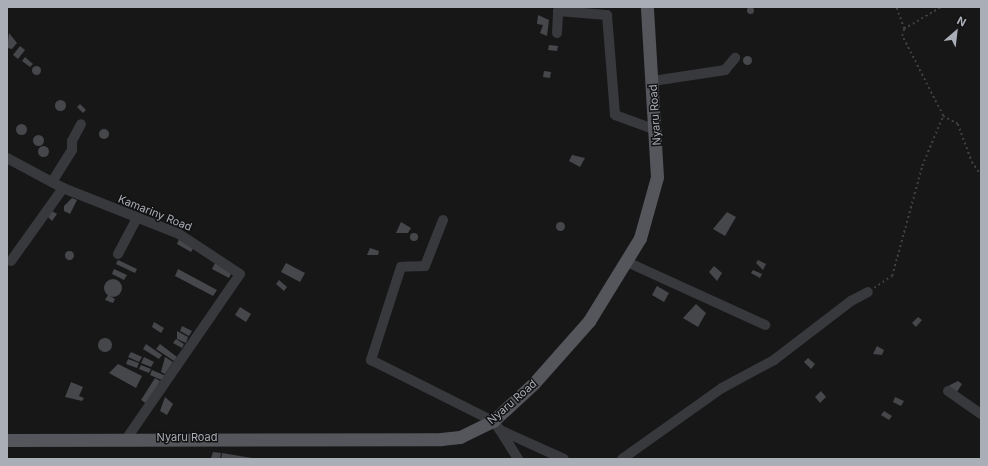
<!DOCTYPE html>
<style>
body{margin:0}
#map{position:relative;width:988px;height:466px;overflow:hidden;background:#171718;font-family:Inter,sans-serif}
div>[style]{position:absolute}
.building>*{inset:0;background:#46474b}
.round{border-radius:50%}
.path>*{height:1.5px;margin-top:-0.75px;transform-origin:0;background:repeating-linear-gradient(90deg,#3e4044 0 2px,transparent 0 5px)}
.minor>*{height:10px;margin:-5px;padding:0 5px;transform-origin:5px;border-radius:5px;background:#38393d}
.major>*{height:13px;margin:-6.5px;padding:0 6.5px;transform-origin:6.5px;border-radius:6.5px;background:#54565c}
span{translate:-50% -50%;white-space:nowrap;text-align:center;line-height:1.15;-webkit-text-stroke:3px #121213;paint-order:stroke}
.street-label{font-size:11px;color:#aaaeb7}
.frame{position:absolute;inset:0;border:8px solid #aaaeb7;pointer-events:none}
.north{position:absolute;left:936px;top:12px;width:40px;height:40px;-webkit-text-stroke:3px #121213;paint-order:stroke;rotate:28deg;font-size:11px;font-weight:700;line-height:16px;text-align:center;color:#aaaeb7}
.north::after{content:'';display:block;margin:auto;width:14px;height:18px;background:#aaaeb7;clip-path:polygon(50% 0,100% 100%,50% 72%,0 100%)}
</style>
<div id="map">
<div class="building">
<i class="round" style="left:746.5px;top:6.5px;width:7px;height:7px"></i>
<i style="clip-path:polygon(538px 15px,549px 20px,547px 36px,540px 33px,543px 25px,537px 24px)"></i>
<i style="clip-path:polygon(9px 33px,17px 43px,12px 49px,7px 48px)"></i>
<i style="clip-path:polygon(549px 45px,558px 46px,557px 51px,548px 50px)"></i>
<i style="clip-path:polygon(20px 46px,25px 50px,18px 59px,13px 55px)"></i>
<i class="round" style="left:742.5px;top:55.5px;width:9px;height:9px"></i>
<i style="clip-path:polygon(25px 57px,33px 64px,30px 67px,22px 61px)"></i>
<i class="round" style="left:31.5px;top:65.5px;width:9px;height:9px"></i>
<i style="clip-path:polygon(544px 71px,551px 72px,550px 78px,543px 77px)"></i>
<i class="round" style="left:54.5px;top:99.5px;width:11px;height:11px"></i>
<i style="clip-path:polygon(80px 104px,86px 110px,83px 113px,77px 107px)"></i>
<i class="round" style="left:15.5px;top:123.5px;width:11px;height:11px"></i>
<i class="round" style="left:99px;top:129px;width:10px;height:10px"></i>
<i class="round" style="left:32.5px;top:134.5px;width:11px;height:11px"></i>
<i class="round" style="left:37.5px;top:145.5px;width:11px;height:11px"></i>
<i style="clip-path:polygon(572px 155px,585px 158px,580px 167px,569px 161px)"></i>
<i style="clip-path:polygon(72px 198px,77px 200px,70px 214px,64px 211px,64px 206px)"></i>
<i style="clip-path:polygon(52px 211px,57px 214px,52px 221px,48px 217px)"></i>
<i style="clip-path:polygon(727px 212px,736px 217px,725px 236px,713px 229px)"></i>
<i class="round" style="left:555.5px;top:221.5px;width:9px;height:9px"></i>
<i style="clip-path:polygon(401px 222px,411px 228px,408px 233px,396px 233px)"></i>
<i class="round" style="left:410px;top:233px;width:8px;height:8px"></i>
<i style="clip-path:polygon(179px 239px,194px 247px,191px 252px,177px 244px)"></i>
<i style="clip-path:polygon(370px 248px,379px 251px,378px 255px,367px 255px)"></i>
<i class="round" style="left:64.5px;top:250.5px;width:9px;height:9px"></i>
<i style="clip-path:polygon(118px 260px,137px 269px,135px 273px,116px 264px)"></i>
<i style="clip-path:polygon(758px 260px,766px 264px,763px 270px,756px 263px)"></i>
<i style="clip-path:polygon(215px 263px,232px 272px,229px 278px,212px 269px)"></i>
<i style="clip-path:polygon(286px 263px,305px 273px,300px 282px,281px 272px)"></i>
<i style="clip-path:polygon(714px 266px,722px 273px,717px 281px,709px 272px)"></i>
<i style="clip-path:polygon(114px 269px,127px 275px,124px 280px,112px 274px)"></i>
<i style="clip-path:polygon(178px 269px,217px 290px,213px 296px,175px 276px)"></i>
<i style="clip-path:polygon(753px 270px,762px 274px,760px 278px,751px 273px)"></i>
<i class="round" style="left:104px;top:279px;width:18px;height:18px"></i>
<i style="clip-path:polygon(279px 280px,287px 287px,284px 291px,276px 284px)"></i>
<i style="clip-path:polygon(657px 286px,669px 293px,664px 302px,652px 295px)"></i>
<i style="clip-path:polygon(108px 295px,115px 299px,113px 303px,105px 300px)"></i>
<i style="clip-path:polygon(696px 304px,706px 313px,698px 327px,683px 318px)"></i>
<i style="clip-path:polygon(240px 307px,251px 314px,246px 322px,235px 315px)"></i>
<i style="clip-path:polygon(918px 317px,922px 320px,916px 327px,912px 323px)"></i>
<i style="clip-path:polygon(154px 322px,164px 328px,161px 333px,152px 327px)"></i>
<i style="clip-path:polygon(182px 326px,192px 331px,189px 336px,180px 331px)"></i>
<i style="clip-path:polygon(177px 331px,188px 337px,186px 343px,177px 339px)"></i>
<i class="round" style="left:98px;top:338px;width:14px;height:14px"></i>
<i style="clip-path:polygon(176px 339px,184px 344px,182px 348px,173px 343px)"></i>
<i style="clip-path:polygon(146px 344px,162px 355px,159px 359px,143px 349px)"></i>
<i style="clip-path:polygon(160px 344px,177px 357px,174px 361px,156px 349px)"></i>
<i style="clip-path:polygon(877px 346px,884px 350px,882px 355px,873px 354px)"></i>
<i style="clip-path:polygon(131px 352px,142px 357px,139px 362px,128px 357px)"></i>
<i style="clip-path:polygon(144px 357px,154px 362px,151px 367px,141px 363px)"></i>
<i style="clip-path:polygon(165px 357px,173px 362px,165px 374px,161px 372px)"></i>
<i style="clip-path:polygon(808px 358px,815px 364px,811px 369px,804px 362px)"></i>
<i style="clip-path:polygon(128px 359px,139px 363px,137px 368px,126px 364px)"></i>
<i style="clip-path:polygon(118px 364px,142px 376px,136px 388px,109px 373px)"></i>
<i style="clip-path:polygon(141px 365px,151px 369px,149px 373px,139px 369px)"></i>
<i style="clip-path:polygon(152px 370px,166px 376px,164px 381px,150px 375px)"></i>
<i style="clip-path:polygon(155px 378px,160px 381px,147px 404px,141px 400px)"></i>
<i style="clip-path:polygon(958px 381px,962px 384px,957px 392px,948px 386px)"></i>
<i style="clip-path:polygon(71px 382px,83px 387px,79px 396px,84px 398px,82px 401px,65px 397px)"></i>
<i style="clip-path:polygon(821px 391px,826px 397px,820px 403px,815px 397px)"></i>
<i style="clip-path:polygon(165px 397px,173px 404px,167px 415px,160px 411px)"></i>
<i style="clip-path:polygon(895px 397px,904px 401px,901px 406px,893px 402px)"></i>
<i style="clip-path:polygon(884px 411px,892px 416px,889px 420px,881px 415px)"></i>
<i style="clip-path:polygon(213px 452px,221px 453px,220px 459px,211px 458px)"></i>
<i style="clip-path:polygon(222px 453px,252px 458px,251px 459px,221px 459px)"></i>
</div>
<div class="path">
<i style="left:904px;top:29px;width:43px;rotate:-30.7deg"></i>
<i style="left:943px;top:116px;width:17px;rotate:28deg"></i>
<i style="left:958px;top:124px;width:40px;rotate:69.8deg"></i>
<i style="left:972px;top:162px;width:16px;rotate:55deg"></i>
<i style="left:874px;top:288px;width:22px;rotate:-34deg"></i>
<i style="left:892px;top:276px;width:114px;rotate:-74.7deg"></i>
<i style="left:922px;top:166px;width:54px;rotate:-67.2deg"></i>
<i style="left:943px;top:116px;width:90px;rotate:-117.1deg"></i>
<i style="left:902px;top:36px;width:7px;rotate:-74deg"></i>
<i style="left:904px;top:29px;width:23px;rotate:-110deg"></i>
</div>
<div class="minor">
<i style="left:557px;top:33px;width:22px;rotate:-87deg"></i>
<i style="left:558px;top:11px;width:49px;rotate:4.7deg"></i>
<i style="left:607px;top:15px;width:100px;rotate:85.4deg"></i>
<i style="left:615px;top:115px;width:44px;rotate:20.1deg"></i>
<i style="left:653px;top:81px;width:73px;rotate:-8.7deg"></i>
<i style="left:725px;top:70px;width:16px;rotate:-50deg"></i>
<i style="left:7px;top:158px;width:64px;rotate:28.2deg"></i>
<i style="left:63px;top:188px;width:125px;rotate:21.6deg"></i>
<i style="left:179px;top:234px;width:73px;rotate:33.3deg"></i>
<i style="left:240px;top:274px;width:199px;rotate:124.6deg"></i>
<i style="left:52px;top:182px;width:38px;rotate:-58deg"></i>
<i style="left:72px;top:150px;width:9px;rotate:-90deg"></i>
<i style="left:72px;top:141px;width:19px;rotate:-62deg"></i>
<i style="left:443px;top:220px;width:49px;rotate:111.4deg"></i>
<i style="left:425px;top:266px;width:24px;rotate:178deg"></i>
<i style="left:401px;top:267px;width:98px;rotate:107.9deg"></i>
<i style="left:371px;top:360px;width:136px;rotate:26.6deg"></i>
<i style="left:493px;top:421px;width:11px;rotate:52deg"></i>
<i style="left:500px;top:430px;width:70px;rotate:24.4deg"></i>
<i style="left:118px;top:254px;width:41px;rotate:-62.2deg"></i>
<i style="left:11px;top:261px;width:90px;rotate:-54.5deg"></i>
<i style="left:627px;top:262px;width:152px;rotate:24.5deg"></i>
<i style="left:948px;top:391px;width:40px;rotate:34.9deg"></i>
<i style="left:500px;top:430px;width:34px;rotate:58deg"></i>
<i style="left:622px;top:459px;width:123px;rotate:-35.4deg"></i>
<i style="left:722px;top:388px;width:59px;rotate:-28.3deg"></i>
<i style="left:774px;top:360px;width:97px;rotate:-37.5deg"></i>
<i style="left:851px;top:301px;width:19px;rotate:-28deg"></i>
</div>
<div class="major">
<i style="left:7px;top:440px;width:434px;rotate:-0.1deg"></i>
<i style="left:441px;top:439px;width:19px;rotate:-6deg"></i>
<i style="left:460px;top:437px;width:37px;rotate:-26deg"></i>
<i style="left:493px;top:421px;width:56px;rotate:-42.8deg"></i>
<i style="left:534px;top:383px;width:83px;rotate:-48.4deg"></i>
<i style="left:589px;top:321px;width:97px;rotate:-58.4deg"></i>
<i style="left:640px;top:238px;width:63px;rotate:-74.4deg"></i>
<i style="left:657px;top:177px;width:170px;rotate:-93.4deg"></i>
</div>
<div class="street-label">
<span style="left:655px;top:115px;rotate:-94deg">Nyaru Road</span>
<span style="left:155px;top:213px;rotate:22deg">Kamariny Road</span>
<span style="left:512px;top:402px;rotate:-41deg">Nyaru Road</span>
<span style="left:187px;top:437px">Nyaru Road</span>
</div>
<div class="frame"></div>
<div class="north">N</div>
</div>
